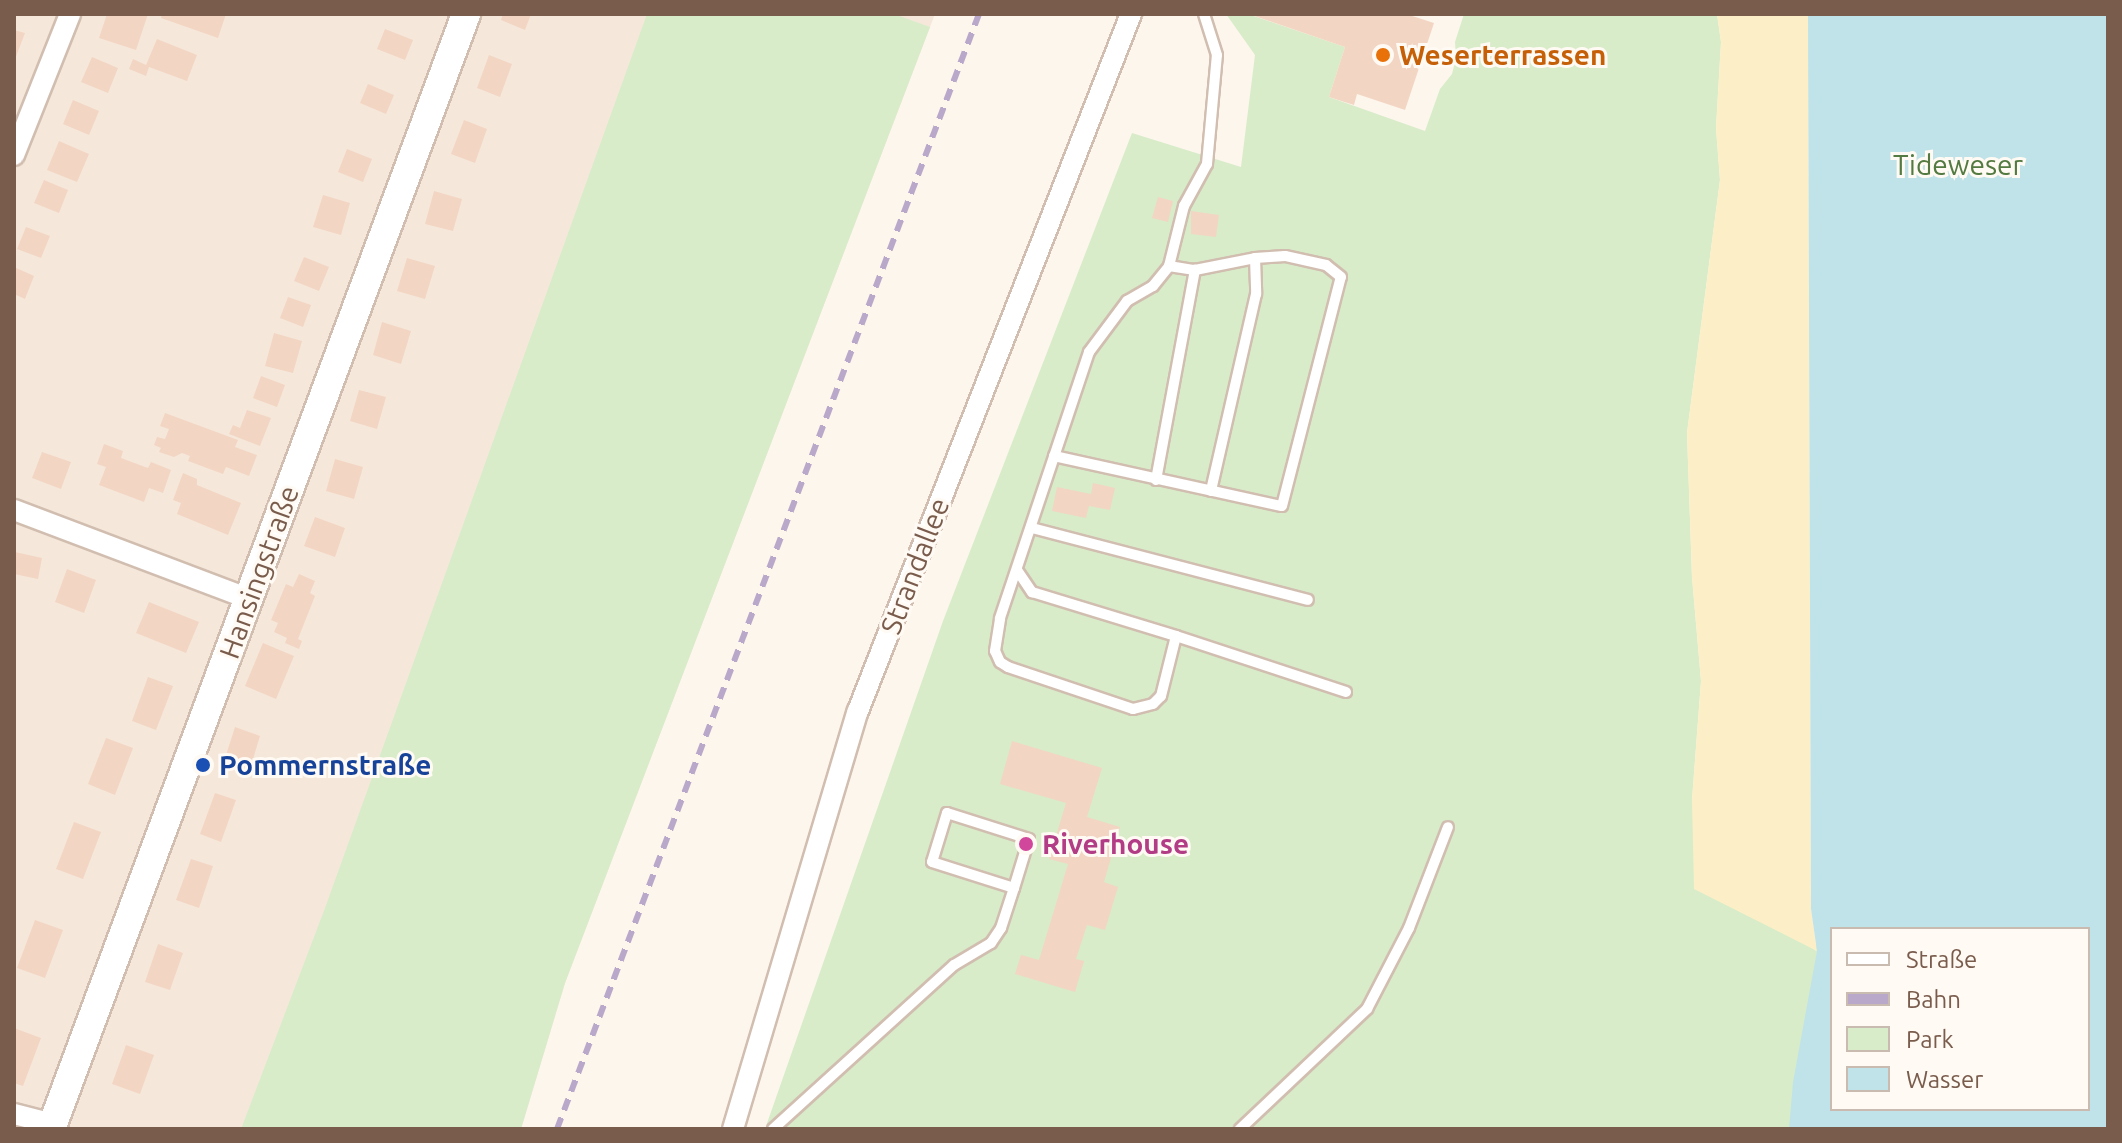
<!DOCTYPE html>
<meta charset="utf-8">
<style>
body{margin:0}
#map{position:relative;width:2122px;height:1143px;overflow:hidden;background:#fdf6ec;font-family:Ubuntu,sans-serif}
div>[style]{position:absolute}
.residential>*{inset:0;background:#f5e8da}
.green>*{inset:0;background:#d8ecc9}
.sand>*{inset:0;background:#fcefc7}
.water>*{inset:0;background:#bfe3e8}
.building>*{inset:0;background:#f3d5c3}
.roads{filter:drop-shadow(2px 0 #d1beb0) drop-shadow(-2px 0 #d1beb0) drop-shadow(0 2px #d1beb0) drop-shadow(0 -2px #d1beb0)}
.lane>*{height:10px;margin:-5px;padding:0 5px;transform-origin:5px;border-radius:5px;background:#fff}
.street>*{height:20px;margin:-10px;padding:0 10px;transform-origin:10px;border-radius:10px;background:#fff}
.secondary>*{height:28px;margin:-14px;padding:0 14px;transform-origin:14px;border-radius:14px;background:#fff}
.rail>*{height:6px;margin-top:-3px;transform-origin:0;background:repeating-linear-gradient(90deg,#b9a8c9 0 12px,transparent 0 20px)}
.dots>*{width:22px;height:22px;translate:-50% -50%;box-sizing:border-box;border:4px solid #fffaf3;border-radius:50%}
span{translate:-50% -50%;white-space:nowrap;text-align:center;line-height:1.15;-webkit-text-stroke:6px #fffaf3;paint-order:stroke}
.food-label{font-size:28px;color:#c56008;font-weight:700}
.left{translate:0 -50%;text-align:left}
.park-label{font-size:28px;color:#537a41}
.street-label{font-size:28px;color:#7a5c4d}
.transit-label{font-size:28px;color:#164399;font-weight:700}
.hotel-label{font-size:28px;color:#b23c85;font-weight:700}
.frame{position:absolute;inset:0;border:16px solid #7a5c4d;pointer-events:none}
.legend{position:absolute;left:1830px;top:927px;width:260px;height:184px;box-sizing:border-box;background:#fffaf3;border:2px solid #cabbb1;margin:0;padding:10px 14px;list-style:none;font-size:24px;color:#7a5c4d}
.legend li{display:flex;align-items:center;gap:16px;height:40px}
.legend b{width:40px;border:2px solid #cabbb1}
</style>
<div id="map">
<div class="residential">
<i style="clip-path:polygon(14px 14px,935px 14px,565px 983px,521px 1129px,14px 1129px)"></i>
</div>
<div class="green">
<i style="clip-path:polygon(647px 14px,894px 14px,930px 27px,565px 983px,521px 1129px,241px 1129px,325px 908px)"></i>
<i style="clip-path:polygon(evenodd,1226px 14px,1248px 14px,1345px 47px,1329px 97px,1425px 131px,1440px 89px,1452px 74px,1456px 58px,1455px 42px,1464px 14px,1717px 14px,1721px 42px,1716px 128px,1720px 180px,1687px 433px,1692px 577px,1701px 681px,1692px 800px,1816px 951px,1808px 14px,2108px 14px,2108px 1129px,765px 1129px,943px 621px,1132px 133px,1241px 167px,1255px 55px,1226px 14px,1832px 929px,2088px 929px,2088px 1109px,1832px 1109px,1832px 929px)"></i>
</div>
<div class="sand">
<i style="clip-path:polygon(1717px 14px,1808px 14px,1811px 909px,1817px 951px,1694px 889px,1692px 800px,1701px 681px,1692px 577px,1687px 433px,1720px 180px,1716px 128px,1721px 42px)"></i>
</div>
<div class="water">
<i style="clip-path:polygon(evenodd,1808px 14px,2108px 14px,2108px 1129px,1789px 1129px,1793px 1082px,1817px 951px,1811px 909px,1808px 14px,1832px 929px,2088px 929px,2088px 1109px,1832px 1109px,1832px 929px)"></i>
</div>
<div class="building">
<i style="clip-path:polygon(107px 14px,148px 14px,136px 50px,99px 38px)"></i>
<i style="clip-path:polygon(162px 14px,226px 14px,218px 38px,161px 18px)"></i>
<i style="clip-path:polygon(503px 14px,531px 14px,525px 30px,501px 20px)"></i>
<i style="clip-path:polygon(1249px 14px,1406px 14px,1434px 23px,1405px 110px,1357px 94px,1354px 105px,1329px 97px,1345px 47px)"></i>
<i style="clip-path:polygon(385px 29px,413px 40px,405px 60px,377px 49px)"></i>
<i style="clip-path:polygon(14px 30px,25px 33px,14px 62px)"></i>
<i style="clip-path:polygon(157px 39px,197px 55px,187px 81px,149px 67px,146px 76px,129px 69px,133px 59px,146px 65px)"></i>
<i style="clip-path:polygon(489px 55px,512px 64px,500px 97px,477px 88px)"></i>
<i style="clip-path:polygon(92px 57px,118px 68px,108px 93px,81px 82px)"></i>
<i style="clip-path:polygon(368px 84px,394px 95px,386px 114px,360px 103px)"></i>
<i style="clip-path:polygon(73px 100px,99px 111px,89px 135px,63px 124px)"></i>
<i style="clip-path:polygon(464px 120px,487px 129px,475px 163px,451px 154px)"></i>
<i style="clip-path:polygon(59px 141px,89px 154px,77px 182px,47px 170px)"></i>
<i style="clip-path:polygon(347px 149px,372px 159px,363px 182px,338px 172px)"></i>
<i style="clip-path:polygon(44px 180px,68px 190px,59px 213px,34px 203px)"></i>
<i style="clip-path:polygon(434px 191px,462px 199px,453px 231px,425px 224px)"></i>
<i style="clip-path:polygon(323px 195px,350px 203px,341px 235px,313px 227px)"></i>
<i style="clip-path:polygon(1158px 197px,1173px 201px,1168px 222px,1152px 218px)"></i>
<i style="clip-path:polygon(1191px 211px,1219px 215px,1216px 237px,1191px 234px)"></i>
<i style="clip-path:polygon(26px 227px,50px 236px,41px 258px,17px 249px)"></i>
<i style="clip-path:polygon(304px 257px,329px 267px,319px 291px,294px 281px)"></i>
<i style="clip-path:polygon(407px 258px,435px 266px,425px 299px,397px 291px)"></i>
<i style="clip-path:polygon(14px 267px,34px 276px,25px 299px,14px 294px)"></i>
<i style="clip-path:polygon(288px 297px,311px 305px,303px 327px,280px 318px)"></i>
<i style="clip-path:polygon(382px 322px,411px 331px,401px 364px,373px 355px)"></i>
<i style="clip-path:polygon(274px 333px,302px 341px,293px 373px,265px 366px)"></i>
<i style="clip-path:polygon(261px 376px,285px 385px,277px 407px,253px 398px)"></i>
<i style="clip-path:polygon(359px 390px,386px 397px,377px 429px,350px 421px)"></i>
<i style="clip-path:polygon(247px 410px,271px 418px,260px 446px,229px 434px,233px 425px,240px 428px)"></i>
<i style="clip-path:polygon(165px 413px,238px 440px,235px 447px,257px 455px,249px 476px,226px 467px,223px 474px,188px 461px,190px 456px,182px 453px,174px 457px,159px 452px,161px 448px,154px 445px,157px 437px,165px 439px,169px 429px,160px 426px)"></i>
<i style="clip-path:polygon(104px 444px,123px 451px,121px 458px,148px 468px,151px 462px,171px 470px,163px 493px,149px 488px,144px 502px,99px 485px,106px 467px,97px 464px)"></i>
<i style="clip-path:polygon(42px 452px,71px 462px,61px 489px,32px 478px)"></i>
<i style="clip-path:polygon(335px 459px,363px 467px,354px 499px,326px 491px)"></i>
<i style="clip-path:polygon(183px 473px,197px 479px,197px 485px,241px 503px,228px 535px,177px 514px,181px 503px,173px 500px)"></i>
<i style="clip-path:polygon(1093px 483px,1115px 488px,1110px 510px,1089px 506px,1086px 518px,1052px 511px,1057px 487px,1091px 494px)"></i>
<i style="clip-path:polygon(315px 517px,345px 528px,335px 557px,304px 546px)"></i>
<i style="clip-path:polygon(15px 552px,42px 558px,38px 579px,14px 574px)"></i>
<i style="clip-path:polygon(67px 569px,96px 580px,84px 613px,55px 602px)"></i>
<i style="clip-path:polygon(299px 574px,315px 581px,310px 593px,315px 596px,298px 639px,302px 641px,299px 649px,285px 643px,287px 638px,274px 632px,278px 623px,271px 620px,286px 584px,293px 587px)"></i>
<i style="clip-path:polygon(149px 602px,199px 622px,186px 653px,136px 633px)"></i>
<i style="clip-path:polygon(263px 643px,294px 656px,276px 699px,245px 686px)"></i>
<i style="clip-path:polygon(148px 677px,173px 686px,156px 730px,132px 721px)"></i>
<i style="clip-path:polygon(235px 727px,260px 736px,250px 769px,224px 761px)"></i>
<i style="clip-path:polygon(106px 738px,133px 748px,115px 795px,88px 784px)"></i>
<i style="clip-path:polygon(1012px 741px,1102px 768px,1087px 817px,1120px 827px,1104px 882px,1118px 887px,1105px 930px,1087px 925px,1076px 959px,1084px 961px,1075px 992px,1015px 974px,1021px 955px,1039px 960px,1068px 864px,1049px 859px,1066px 803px,1000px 784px)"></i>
<i style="clip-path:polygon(215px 793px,236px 800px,221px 842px,200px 834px)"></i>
<i style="clip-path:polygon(74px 822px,101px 832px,83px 879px,56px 869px)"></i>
<i style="clip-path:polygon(191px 859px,213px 866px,199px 908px,176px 900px)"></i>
<i style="clip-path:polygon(35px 920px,63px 930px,45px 978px,17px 968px)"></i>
<i style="clip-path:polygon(158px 944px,183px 953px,170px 990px,145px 982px)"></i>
<i style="clip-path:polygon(14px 1028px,41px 1038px,23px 1086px,14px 1083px)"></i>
<i style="clip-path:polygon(126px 1045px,154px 1055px,140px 1094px,112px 1084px)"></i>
</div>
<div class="roads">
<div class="lane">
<i style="left:1169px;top:266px;width:26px;rotate:9deg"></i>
<i style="left:1195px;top:270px;width:61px;rotate:-11.3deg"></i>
<i style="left:1255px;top:258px;width:36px;rotate:88deg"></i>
<i style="left:1256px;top:294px;width:202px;rotate:102.9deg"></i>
<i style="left:1054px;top:456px;width:233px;rotate:12.4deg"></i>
<i style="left:1282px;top:506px;width:236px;rotate:-75.6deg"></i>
<i style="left:1341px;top:277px;width:19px;rotate:-141deg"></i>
<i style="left:1326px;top:265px;width:42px;rotate:-167.6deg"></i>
<i style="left:1285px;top:256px;width:30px;rotate:176deg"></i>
<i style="left:1156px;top:480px;width:214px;rotate:-79.5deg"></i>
<i style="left:1032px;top:528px;width:285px;rotate:14.6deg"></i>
<i style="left:1017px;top:570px;width:27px;rotate:56deg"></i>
<i style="left:1032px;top:592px;width:151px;rotate:17deg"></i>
<i style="left:1176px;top:636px;width:62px;rotate:104deg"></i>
<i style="left:1161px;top:696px;width:11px;rotate:135deg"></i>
<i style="left:1153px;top:704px;width:21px;rotate:166deg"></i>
<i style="left:1133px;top:709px;width:132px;rotate:-161.4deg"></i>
<i style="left:1008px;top:667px;width:9px;rotate:-148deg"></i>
<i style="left:1000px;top:662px;width:12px;rotate:-114deg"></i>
<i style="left:995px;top:651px;width:33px;rotate:-81deg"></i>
<i style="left:1000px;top:618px;width:280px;rotate:-71.5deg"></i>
<i style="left:1089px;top:352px;width:64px;rotate:-53.3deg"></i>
<i style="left:1127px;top:301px;width:30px;rotate:-30deg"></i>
<i style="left:1153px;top:286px;width:26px;rotate:-51deg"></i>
<i style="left:1169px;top:266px;width:62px;rotate:-76deg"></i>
<i style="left:1184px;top:206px;width:48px;rotate:-61.3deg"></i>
<i style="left:1207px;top:164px;width:109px;rotate:-84.8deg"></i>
<i style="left:1217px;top:55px;width:43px;rotate:-107.6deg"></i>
<i style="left:1176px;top:636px;width:179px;rotate:18.2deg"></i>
<i style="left:773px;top:1129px;width:244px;rotate:-42.2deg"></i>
<i style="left:954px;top:965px;width:43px;rotate:-30.7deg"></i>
<i style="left:991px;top:943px;width:18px;rotate:-56deg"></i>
<i style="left:1001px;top:928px;width:42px;rotate:-72deg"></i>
<i style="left:1014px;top:888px;width:51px;rotate:-73deg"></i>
<i style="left:1029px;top:839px;width:86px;rotate:-162.4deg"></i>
<i style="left:947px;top:813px;width:51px;rotate:107deg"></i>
<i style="left:932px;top:862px;width:86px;rotate:17.6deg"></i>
<i style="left:1240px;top:1129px;width:175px;rotate:-43.4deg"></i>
<i style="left:1367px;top:1009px;width:91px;rotate:-62.6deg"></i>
<i style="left:1409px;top:928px;width:108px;rotate:-68.9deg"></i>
</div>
<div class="street">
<i style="left:14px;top:155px;width:152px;rotate:-68.3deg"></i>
<i style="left:14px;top:510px;width:251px;rotate:20.7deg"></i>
<i style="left:14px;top:1114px;width:40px;rotate:14.4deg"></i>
<i style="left:733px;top:1129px;width:436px;rotate:-73.4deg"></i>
<i style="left:858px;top:711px;width:749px;rotate:-68.61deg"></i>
</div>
<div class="secondary">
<i style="left:51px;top:1129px;width:1190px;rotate:-69.58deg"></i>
</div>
</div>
<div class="rail">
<i style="left:557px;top:1129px;width:1192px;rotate:-69.27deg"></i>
</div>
<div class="dots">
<i style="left:1383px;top:55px;background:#e8710a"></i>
<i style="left:203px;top:765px;background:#1a4fb4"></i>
<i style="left:1026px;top:844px;background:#d1479c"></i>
</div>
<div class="food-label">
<span class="left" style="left:1399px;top:55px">Weserterrassen</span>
</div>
<div class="park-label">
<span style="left:1958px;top:165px">Tideweser</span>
</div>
<div class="street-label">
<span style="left:915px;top:566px;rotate:-69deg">Strandallee</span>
<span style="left:259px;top:572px;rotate:-70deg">Hansingstraße</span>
</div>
<div class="transit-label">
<span class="left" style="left:219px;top:765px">Pommernstraße</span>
</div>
<div class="hotel-label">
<span class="left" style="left:1042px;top:844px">Riverhouse</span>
</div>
<div class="frame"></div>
<ul class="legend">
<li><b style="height:10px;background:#fff"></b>Straße</li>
<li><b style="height:10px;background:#b9a8c9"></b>Bahn</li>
<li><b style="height:22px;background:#d8ecc9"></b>Park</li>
<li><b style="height:22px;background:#bfe3e8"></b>Wasser</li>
</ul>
</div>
